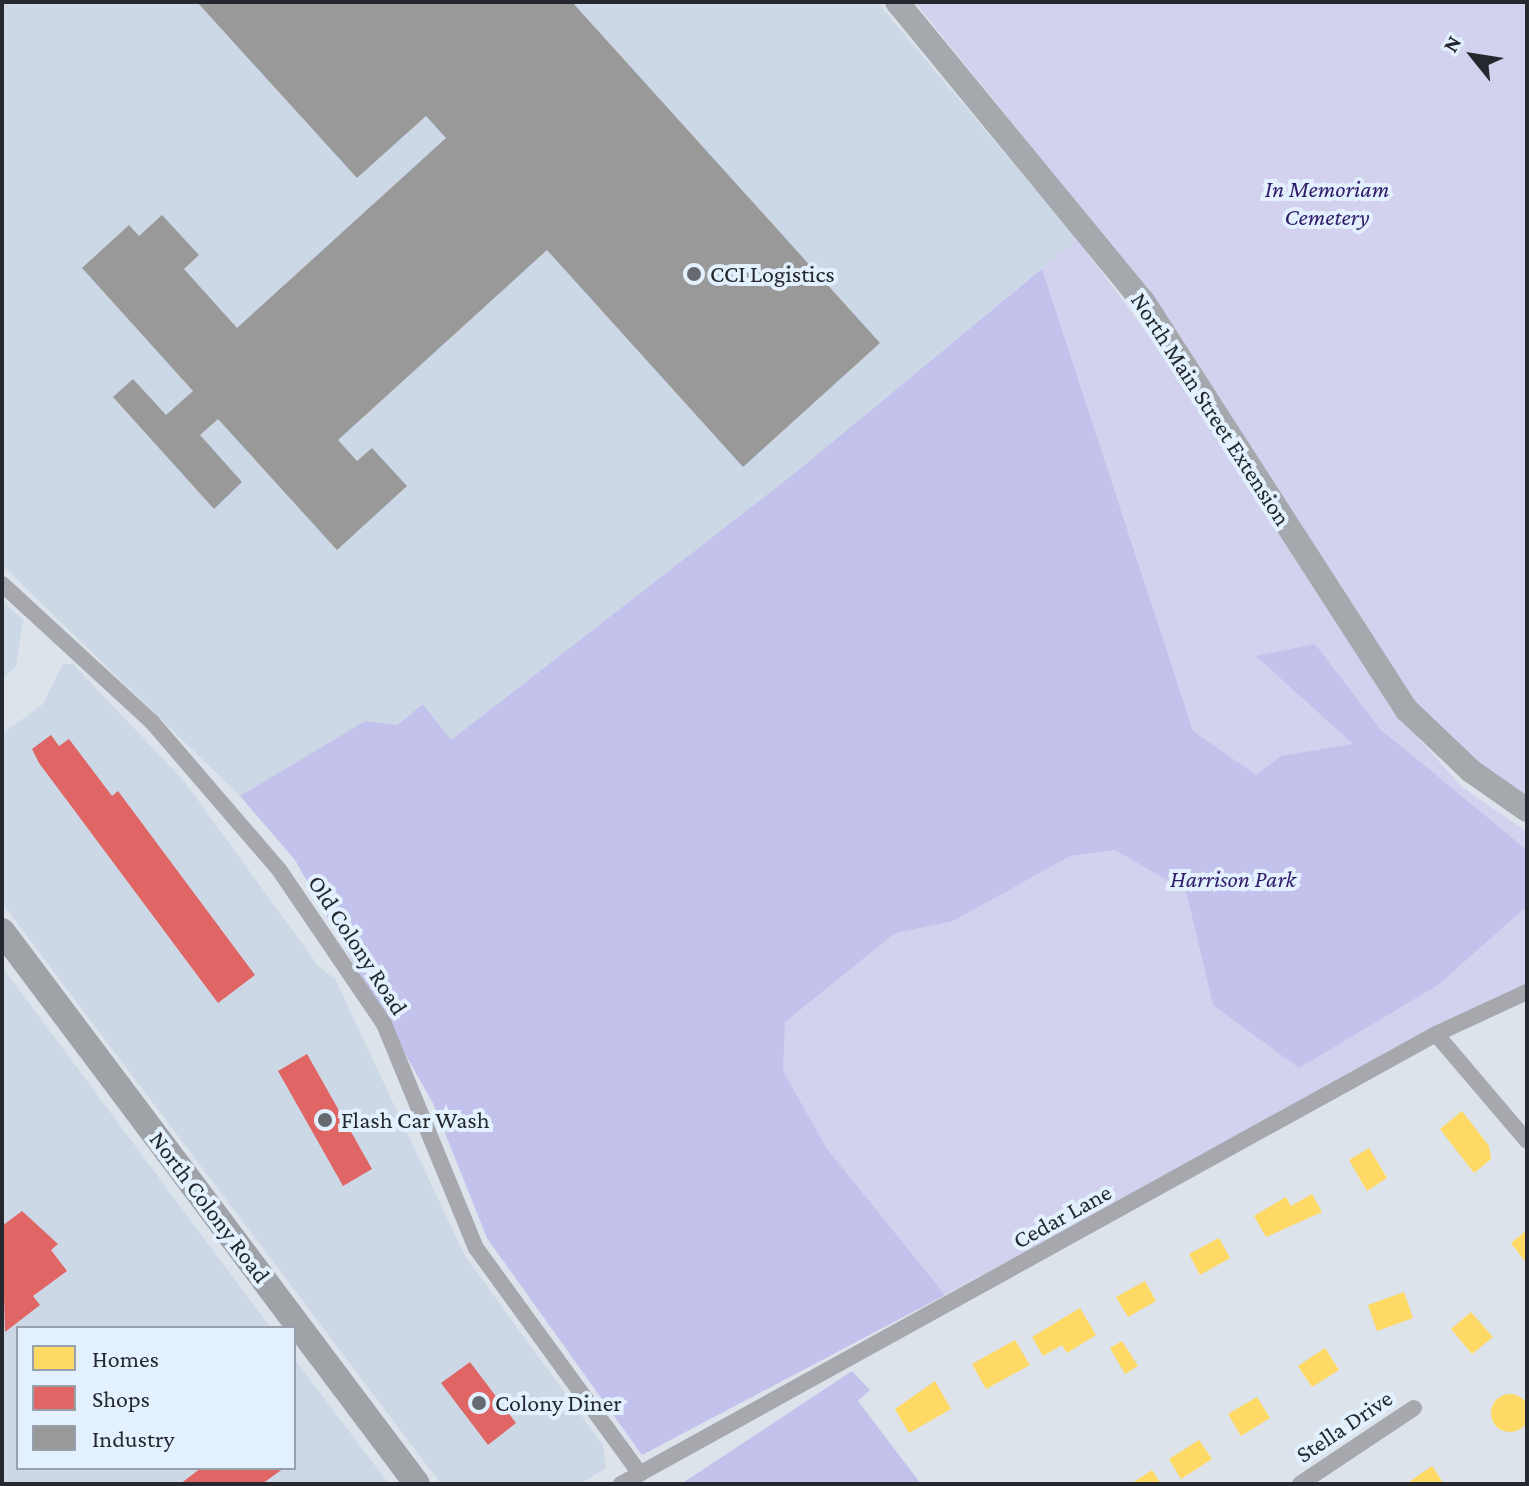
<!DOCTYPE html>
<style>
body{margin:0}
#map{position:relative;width:1529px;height:1486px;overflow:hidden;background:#dce3eb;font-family:"Crimson Pro",serif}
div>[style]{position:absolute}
.built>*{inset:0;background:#cdd8e7}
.green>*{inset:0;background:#d2d2ee}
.forest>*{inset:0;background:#c3c2ec}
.homes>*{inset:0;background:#ffd966}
.round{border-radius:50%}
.shops>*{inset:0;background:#e06666}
.industry>*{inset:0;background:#999}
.street>*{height:16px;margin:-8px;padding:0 8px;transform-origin:8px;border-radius:8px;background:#a6a8ad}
.secondary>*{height:24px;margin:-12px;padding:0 12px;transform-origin:12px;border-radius:12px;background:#a5a8ad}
.primary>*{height:26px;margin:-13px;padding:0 13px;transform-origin:13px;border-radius:13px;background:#9fa2a7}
.dots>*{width:22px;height:22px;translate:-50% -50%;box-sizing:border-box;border:4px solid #e3f0fe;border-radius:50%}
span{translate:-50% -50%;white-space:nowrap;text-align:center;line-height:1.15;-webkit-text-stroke:8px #e3f0fe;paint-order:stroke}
.park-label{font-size:24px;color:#311c6a;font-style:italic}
.poi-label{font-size:24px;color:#25292f}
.left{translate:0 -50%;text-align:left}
.street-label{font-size:24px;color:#25292f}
.frame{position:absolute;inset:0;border:4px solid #25292f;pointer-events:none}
.legend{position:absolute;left:16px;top:1326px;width:280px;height:144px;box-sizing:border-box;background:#e3f0fe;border:2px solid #97a0ab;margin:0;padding:10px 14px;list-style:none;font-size:24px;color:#25292f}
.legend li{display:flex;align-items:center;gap:16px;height:40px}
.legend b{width:40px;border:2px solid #97a0ab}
.north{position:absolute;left:1433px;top:16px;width:80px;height:80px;-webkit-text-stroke:6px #e3f0fe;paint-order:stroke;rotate:300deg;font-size:22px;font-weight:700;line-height:32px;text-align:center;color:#25292f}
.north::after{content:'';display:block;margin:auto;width:28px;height:36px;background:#25292f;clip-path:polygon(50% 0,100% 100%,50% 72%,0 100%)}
</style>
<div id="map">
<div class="built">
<i style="clip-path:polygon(2px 2px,877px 2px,1077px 239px,795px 473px,451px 740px,423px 704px,397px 725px,365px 721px,240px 796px,2px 565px)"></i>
<i style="clip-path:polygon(2px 601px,23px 620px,16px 667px,2px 679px)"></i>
<i style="clip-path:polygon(63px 664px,73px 664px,184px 781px,319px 967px,335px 979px,465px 1256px,603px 1445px,606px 1468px,580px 1484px,441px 1484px,2px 903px,2px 734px,43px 704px)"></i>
<i style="clip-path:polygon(2px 967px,271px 1328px,18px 1328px,18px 1468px,294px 1468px,294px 1358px,389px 1484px,2px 1484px)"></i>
</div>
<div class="green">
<i style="clip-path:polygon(915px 2px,1527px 2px,1527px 796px,1463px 754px,1417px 707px,1139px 281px)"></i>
<i style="clip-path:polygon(1077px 239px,1167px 360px,1403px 721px,1462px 787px,1527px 832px,1527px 986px,642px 1455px,487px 1238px,795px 473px)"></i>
</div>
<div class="forest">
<i style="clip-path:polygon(1042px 269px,1193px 731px,1256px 775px,1281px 756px,1353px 744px,1256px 656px,1315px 644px,1380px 729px,1527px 850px,1527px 906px,1438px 985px,1299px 1068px,1213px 1005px,1186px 891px,1115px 850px,1070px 856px,953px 921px,895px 933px,785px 1022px,783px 1071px,827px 1149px,945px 1295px,642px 1455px,487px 1238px,433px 1103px,295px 860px,240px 796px,365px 721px,397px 725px,423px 704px,451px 740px,795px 473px)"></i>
<i style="clip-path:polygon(852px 1371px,870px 1390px,858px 1401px,921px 1484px,681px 1484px)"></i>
</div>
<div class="homes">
<i style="clip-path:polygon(1462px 1111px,1489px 1146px,1491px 1159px,1474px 1173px,1440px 1129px)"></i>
<i style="clip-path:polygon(1369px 1148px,1387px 1178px,1367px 1191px,1349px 1160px)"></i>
<i style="clip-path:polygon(1312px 1194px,1322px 1212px,1266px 1237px,1254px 1216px,1286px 1197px,1291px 1206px)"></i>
<i style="clip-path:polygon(1527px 1230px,1527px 1264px,1511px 1243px)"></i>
<i style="clip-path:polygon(1219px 1238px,1230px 1258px,1200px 1275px,1189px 1254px)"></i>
<i style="clip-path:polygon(1145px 1281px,1156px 1301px,1128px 1317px,1116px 1297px)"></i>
<i style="clip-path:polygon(1404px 1292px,1413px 1318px,1377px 1331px,1368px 1305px)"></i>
<i style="clip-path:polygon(1080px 1308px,1096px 1335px,1067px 1353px,1062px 1345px,1043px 1356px,1032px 1337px)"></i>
<i style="clip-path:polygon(1471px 1312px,1493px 1337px,1472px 1354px,1451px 1329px)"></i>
<i style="clip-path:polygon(1015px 1340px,1030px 1365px,986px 1389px,972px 1364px)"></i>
<i style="clip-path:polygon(1122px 1341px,1138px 1366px,1125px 1374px,1110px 1348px)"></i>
<i style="clip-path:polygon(1325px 1348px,1339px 1370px,1312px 1387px,1298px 1366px)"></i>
<i style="clip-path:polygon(935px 1381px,951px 1409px,909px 1433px,895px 1409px)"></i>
<i class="round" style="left:1491px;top:1394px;width:38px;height:38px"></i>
<i style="clip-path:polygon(1257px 1397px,1270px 1418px,1241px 1436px,1228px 1414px)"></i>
<i style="clip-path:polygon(1199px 1440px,1212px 1459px,1181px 1479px,1169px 1459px)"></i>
<i style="clip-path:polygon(1432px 1466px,1444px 1484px,1406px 1484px)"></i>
<i style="clip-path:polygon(1152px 1470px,1161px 1484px,1131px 1484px)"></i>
</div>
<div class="shops">
<i style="clip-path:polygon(51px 735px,59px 746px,69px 739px,112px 796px,118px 791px,255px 975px,218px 1003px,39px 763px,32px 749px)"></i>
<i style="clip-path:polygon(307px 1054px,372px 1169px,343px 1186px,278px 1071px)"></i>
<i style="clip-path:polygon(22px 1211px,58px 1244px,51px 1250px,67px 1271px,33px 1296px,40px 1305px,5px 1332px,2px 1226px)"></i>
<i style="clip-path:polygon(470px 1362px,516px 1423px,488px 1445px,441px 1383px)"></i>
<i style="clip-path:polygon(201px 1468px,284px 1468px,262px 1484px,180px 1484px)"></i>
</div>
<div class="industry">
<i style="clip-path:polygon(197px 2px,572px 2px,880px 343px,743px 467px,547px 250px,338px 440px,357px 461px,372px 448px,407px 486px,337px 550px,218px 419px,200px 435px,242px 482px,214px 509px,113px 397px,133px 379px,166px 415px,193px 391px,82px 268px,129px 225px,139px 236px,162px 215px,199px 255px,184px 269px,237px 328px,446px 138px,426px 116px,357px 178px)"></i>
</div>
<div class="street">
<i style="left:2px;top:584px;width:204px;rotate:42.6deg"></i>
<i style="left:152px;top:722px;width:196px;rotate:49.3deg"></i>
<i style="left:280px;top:871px;width:185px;rotate:55.8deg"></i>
<i style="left:384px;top:1024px;width:242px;rotate:67.7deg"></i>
<i style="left:476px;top:1248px;width:279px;rotate:54deg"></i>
<i style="left:1436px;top:1034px;width:140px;rotate:49.6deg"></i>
<i style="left:621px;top:1484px;width:931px;rotate:-28.91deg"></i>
<i style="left:1436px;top:1034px;width:100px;rotate:-24.8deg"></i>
<i style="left:1300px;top:1484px;width:137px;rotate:-33.7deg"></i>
</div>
<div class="secondary">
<i style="left:897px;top:2px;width:387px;rotate:50.6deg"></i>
<i style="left:1143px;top:301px;width:487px;rotate:57.2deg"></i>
<i style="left:1407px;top:710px;width:88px;rotate:43.6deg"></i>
<i style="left:1471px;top:771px;width:68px;rotate:34.9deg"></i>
</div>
<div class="primary">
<i style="left:2px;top:931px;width:691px;rotate:53.11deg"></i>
</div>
<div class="dots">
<i style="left:694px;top:274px;background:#656a71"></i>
<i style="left:325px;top:1120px;background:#656a71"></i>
<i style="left:479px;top:1403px;background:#656a71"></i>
</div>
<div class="park-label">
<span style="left:1327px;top:203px">In Memoriam<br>Cemetery</span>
<span style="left:1233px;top:879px">Harrison Park</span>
</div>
<div class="poi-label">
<span class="left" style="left:710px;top:274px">CCI Logistics</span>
<span class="left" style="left:341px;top:1120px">Flash Car Wash</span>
<span class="left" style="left:495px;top:1403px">Colony Diner</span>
</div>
<div class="street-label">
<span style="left:1211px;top:409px;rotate:57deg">North Main Street Extension</span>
<span style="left:358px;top:945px;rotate:57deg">Old Colony Road</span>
<span style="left:210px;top:1207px;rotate:53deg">North Colony Road</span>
<span style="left:1062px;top:1216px;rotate:-29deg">Cedar Lane</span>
<span style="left:1344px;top:1426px;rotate:-34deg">Stella Drive</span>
</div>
<div class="frame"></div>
<ul class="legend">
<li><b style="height:22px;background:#ffd966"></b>Homes</li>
<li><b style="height:22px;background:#e06666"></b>Shops</li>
<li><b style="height:22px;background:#999"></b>Industry</li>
</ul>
<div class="north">N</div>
</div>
